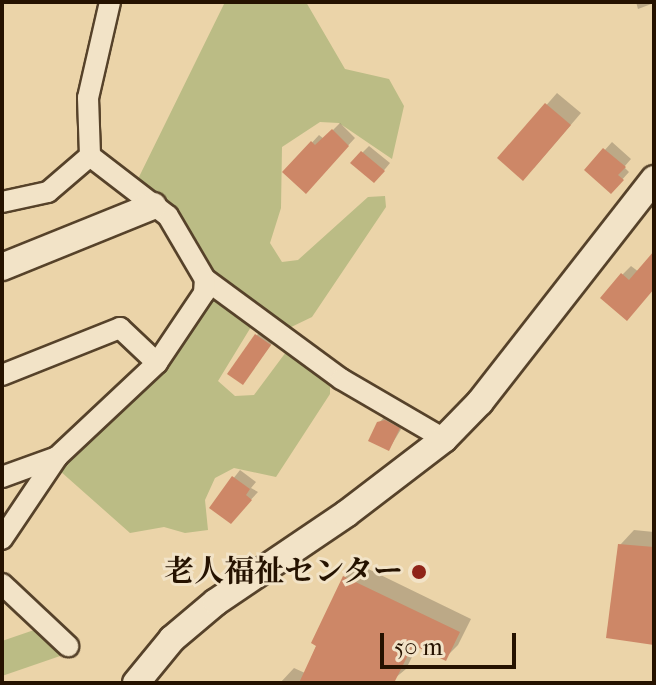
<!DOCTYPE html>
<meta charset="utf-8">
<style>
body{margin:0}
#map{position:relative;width:656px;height:685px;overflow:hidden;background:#ebd4a9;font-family:"IM FELL French Canon","Noto Serif JP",serif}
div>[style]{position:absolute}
.green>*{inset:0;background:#bbbc85}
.shadow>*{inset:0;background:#0003}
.building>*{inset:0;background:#cd8767}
.roads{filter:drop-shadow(2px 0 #56422a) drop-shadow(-2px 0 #56422a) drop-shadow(0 2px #56422a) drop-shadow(0 -2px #56422a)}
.minor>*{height:20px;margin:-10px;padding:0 10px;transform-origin:10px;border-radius:10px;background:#f2e3c7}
.tertiary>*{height:26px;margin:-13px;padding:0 13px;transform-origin:13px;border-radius:13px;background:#f2e3c7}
.dots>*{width:22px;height:22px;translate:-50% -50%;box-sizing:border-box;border:4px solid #f2e3c7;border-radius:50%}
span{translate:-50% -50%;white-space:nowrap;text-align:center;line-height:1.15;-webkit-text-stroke:6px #f2e3c7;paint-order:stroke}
.poi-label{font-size:30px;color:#251200;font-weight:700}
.right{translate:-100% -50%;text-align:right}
.frame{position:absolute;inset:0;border:4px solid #251200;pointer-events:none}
.scale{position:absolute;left:380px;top:633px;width:136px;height:36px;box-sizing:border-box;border:4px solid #251200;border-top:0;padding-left:10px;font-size:24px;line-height:28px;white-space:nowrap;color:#251200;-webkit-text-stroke:6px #f2e3c7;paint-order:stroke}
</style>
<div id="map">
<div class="green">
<i style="clip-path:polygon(225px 2px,306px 2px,345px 69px,389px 79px,404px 106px,392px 159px,339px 123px,320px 122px,282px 147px,281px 208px,270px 243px,282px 262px,298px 260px,368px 197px,385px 196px,386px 207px,312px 317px,285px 330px,215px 280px,136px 183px)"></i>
<i style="clip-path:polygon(214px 292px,254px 322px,218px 381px,235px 396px,254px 395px,289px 348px,330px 383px,330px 394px,276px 477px,234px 468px,215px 478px,205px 500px,208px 530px,185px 533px,164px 527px,130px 533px,60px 471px,169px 365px)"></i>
<i style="clip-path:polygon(37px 629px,63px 655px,2px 676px,2px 641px)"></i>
</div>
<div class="shadow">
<i style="clip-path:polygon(636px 2px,654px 2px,654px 3px,638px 9px)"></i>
<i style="clip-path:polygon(557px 93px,581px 113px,534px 168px,500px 158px)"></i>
<i style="clip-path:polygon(340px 123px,355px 138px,313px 184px,285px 172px,319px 135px,324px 139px)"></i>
<i style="clip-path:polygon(612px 142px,631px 159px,624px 167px,629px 172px,611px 192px,587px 170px)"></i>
<i style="clip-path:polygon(369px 146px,390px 163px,381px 174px,362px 153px)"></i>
<i style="clip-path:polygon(654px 254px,654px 287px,636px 309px,622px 275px,631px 266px,639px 272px)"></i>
<i style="clip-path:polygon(264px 328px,277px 337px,243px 382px,257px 335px)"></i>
<i style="clip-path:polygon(386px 415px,406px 421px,389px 449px,379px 423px)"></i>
<i style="clip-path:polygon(240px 470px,256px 482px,251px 488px,258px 492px,231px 521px,211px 507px)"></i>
<i style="clip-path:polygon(634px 530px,654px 532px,654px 641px,620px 545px)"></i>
<i style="clip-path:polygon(358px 564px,471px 619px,458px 645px,445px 658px,418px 645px,406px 669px,389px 683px,280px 683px,294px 668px,305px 673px,345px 577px)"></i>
</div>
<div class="building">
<i style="clip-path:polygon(545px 103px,571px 125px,523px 181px,497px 158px)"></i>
<i style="clip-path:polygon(332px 129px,349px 146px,306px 194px,282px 172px,311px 141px,315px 145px)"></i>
<i style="clip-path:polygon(603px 148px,626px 167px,618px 175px,624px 180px,611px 194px,584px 170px)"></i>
<i style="clip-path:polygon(361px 151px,385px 171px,374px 183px,350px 163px)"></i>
<i style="clip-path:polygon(654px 251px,654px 289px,627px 321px,600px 298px,621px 273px,629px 280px)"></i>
<i style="clip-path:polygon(255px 334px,271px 345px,243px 385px,227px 374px)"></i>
<i style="clip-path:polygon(385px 420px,400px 428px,389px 451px,368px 441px,377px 422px)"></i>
<i style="clip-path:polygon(232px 476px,250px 489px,246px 495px,252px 500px,231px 524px,209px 508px)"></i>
<i style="clip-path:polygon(618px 544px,654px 547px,654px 645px,606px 638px)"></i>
<i style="clip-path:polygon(343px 576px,460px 632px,446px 661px,413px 645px,394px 683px,299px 683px,316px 646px,311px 643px)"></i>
</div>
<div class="roads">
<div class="minor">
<i style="left:110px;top:2px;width:98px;rotate:102.9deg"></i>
<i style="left:88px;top:98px;width:58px;rotate:88deg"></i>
<i style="left:90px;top:156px;width:98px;rotate:37.6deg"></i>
<i style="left:168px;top:216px;width:73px;rotate:59.6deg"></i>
<i style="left:205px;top:279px;width:169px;rotate:36.3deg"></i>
<i style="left:341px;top:379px;width:119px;rotate:30.2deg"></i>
<i style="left:2px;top:202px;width:47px;rotate:-12.3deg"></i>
<i style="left:48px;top:192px;width:55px;rotate:-40.6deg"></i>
<i style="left:2px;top:375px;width:127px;rotate:-21.7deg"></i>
<i style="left:120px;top:328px;width:51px;rotate:43.4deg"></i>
<i style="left:2px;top:477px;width:59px;rotate:-20deg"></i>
<i style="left:57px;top:457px;width:137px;rotate:-43.2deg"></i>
<i style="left:157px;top:363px;width:84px;rotate:-56.1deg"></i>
<i style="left:204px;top:293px;width:14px;rotate:-86deg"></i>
<i style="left:2px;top:539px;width:99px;rotate:-56.1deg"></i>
<i style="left:2px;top:584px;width:91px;rotate:43.2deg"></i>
</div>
<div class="tertiary">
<i style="left:2px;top:267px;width:163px;rotate:-22deg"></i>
<i style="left:136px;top:683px;width:57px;rotate:-50.7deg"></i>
<i style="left:172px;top:639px;width:57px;rotate:-40.1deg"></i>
<i style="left:216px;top:602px;width:157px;rotate:-34.1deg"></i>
<i style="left:346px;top:514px;width:123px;rotate:-37.4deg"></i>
<i style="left:444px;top:439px;width:52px;rotate:-45.8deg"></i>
<i style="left:480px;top:402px;width:283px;rotate:-52deg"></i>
</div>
</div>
<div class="dots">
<i style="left:419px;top:572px;background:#8f2418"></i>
</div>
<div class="poi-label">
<span class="right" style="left:403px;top:572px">老人福祉センター</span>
</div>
<div class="frame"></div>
<div class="scale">50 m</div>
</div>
